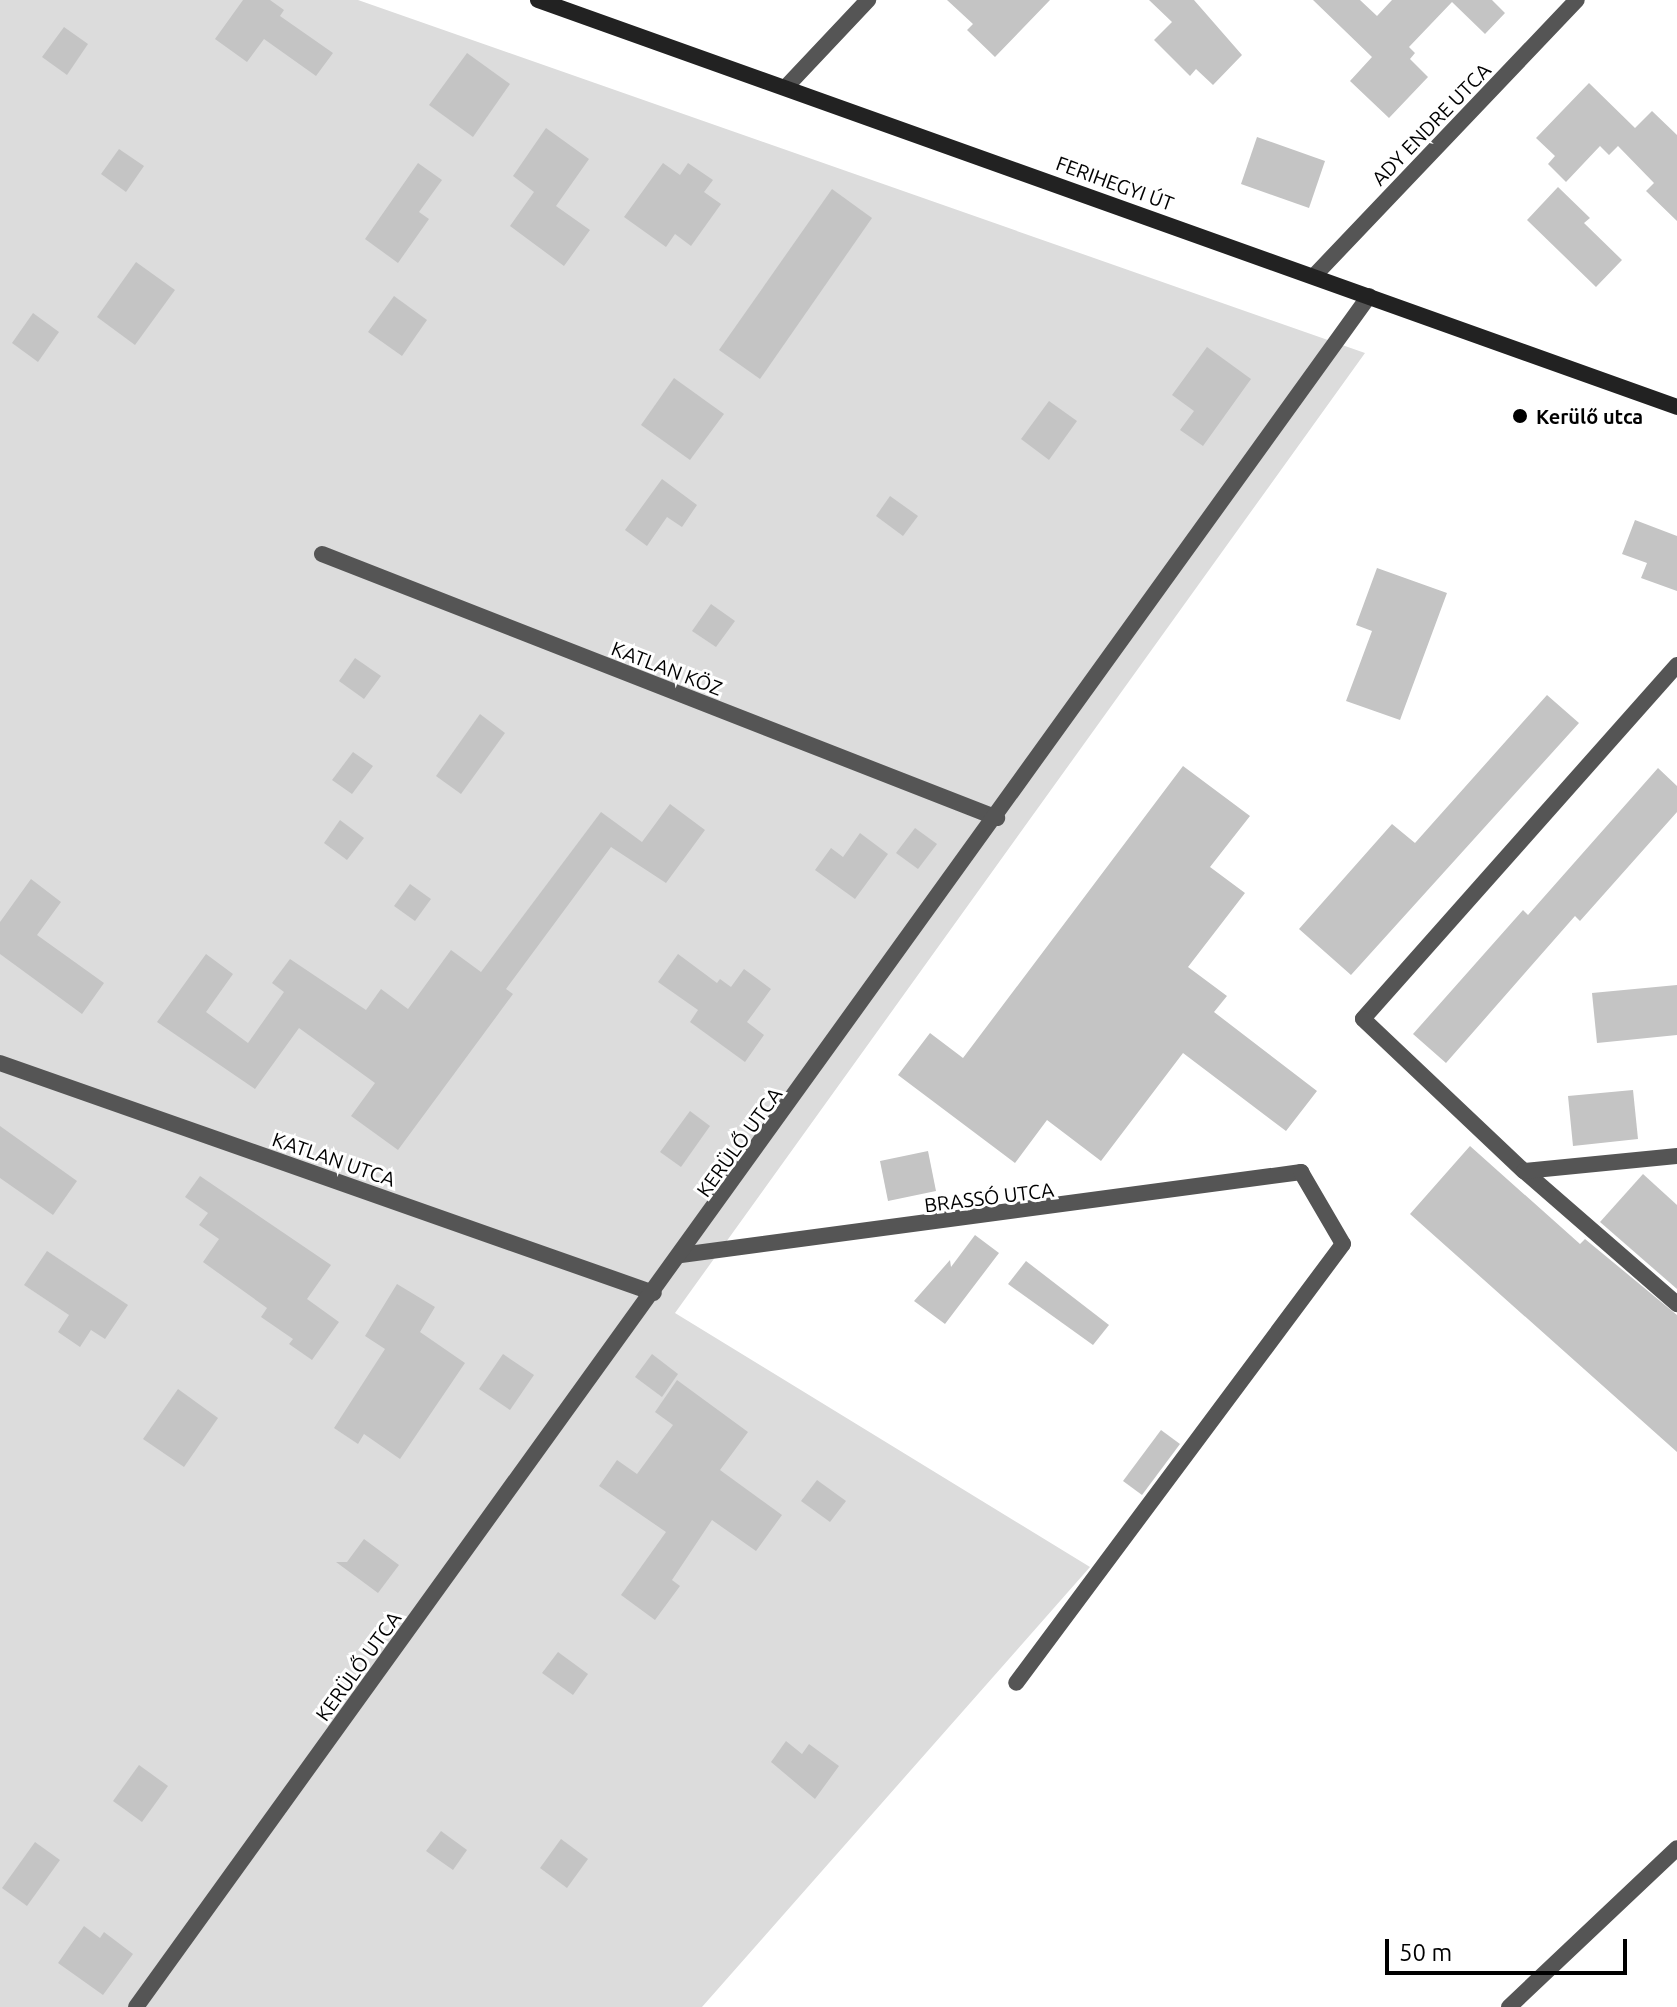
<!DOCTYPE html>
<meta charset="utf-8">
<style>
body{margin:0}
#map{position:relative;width:1677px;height:2007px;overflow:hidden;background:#fff;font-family:Ubuntu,sans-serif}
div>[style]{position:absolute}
.green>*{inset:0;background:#dcdcdc}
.building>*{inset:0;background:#c4c4c4}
.service>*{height:16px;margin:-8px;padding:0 8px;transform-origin:8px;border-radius:8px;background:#555}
.minor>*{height:16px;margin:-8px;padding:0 8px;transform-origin:8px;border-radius:8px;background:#555}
.secondary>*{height:16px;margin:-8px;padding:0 8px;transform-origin:8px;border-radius:8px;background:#222}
.dots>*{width:22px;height:22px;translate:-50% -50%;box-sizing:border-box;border:4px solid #fff;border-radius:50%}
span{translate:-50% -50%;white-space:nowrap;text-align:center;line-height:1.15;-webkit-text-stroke:6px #fff;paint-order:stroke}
.street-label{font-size:20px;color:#000}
.poi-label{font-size:20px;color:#000;font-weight:700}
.left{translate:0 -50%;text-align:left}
.scale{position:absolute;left:1385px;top:1939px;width:242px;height:36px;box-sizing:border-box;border:4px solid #000;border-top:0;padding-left:10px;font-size:24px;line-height:28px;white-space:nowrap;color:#000;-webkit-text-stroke:6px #fff;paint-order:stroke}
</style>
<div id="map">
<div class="green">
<i style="clip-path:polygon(0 0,358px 0,1365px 353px,675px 1313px,1090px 1567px,702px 2007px,0 2007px)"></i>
</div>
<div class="building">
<i style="clip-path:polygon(243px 0,270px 0,284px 10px,280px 16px,333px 53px,316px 76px,264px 39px,247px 62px,215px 39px)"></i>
<i style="clip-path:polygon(947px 0,1050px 0,995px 57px,967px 30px,973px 24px)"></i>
<i style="clip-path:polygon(1149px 0,1194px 0,1242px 55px,1213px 85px,1196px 69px,1190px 76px,1154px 40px,1172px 22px)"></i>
<i style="clip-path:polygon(1313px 0,1360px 0,1377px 16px,1392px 0,1492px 0,1505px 13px,1485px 34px,1452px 2px,1409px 47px,1415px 53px,1410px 59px,1428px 77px,1389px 118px,1350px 81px,1372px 57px)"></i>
<i style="clip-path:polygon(64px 27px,88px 44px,67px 75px,42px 57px)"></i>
<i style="clip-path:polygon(467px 53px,510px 84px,473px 137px,429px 105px)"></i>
<i style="clip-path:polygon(1589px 83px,1635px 128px,1652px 111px,1677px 135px,1677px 221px,1646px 191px,1654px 183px,1618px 146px,1609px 155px,1600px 146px,1566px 182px,1548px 164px,1555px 156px,1536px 138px)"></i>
<i style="clip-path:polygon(546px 128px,589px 159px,556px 206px,590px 230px,564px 266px,510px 226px,534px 192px,513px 176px)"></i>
<i style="clip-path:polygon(1257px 137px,1325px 161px,1309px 208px,1241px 184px)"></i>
<i style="clip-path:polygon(119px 149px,144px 166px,126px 192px,101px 174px)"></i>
<i style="clip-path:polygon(418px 163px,442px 180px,419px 212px,429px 219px,398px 263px,365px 239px)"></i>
<i style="clip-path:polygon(663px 163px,680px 175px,688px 163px,713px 180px,704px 192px,721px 204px,691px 246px,675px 234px,666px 247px,624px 217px)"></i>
<i style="clip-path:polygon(1558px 187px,1590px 218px,1584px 223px,1622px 260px,1596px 287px,1527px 220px)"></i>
<i style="clip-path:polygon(832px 189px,872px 218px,760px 379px,719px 350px)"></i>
<i style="clip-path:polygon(136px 262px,175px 290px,135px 345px,97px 317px)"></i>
<i style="clip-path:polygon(394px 296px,427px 320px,402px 356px,368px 332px)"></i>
<i style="clip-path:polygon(33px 313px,59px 332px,38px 362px,12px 343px)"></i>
<i style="clip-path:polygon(1207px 347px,1251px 379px,1203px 446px,1180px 430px,1194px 411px,1172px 395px)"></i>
<i style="clip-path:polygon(674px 378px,724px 414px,690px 460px,641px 425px)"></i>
<i style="clip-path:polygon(1049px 401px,1077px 421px,1049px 460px,1021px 439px)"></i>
<i style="clip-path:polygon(662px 479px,697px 505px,682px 527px,667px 517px,647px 546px,625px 530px)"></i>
<i style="clip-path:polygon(890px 496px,918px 516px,903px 536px,876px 516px)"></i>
<i style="clip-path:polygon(1635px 520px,1677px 536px,1677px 591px,1641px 578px,1647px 563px,1622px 554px)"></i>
<i style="clip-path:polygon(1377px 568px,1447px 593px,1400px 720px,1346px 701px,1372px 631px,1356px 625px)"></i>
<i style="clip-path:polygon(711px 604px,735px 621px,716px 647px,692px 631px)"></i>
<i style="clip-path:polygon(355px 658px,381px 676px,364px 699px,339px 681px)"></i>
<i style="clip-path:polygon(1547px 695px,1579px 723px,1351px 975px,1299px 929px,1392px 824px,1415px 843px)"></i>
<i style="clip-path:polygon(480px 714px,505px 733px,461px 794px,436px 776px)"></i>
<i style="clip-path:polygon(353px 752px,373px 766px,352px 794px,332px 780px)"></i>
<i style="clip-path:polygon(1183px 766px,1250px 816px,1210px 867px,1245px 893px,1188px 967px,1227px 996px,1214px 1012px,1317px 1091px,1286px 1131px,1183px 1053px,1101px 1161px,1047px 1120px,1015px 1163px,898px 1075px,930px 1033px,963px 1058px)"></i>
<i style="clip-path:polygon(1658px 768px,1677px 786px,1677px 812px,1580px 921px,1575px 916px,1446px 1063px,1413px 1034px,1523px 910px,1528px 915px)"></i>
<i style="clip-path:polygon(670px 804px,705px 830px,666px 883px,611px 847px,506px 989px,513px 994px,398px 1150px,351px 1116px,375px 1083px,299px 1028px,255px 1089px,157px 1022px,206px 954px,233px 974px,206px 1012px,248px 1043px,284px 992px,272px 983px,290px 959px,366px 1010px,381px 989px,408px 1009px,451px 950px,481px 972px,601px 812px,642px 842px)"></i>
<i style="clip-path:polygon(340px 820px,364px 838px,347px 860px,324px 843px)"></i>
<i style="clip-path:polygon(915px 828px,937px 844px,918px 869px,896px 853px)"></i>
<i style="clip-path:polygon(860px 833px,888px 854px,855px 899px,815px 870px,831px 848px,843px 857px)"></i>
<i style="clip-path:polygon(31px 879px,61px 902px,37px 935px,104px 983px,82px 1014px,0 954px,0 922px)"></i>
<i style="clip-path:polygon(410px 884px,431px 899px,415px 921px,394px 906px)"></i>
<i style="clip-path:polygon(678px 954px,717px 983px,720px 979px,731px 987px,744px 969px,771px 989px,747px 1022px,764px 1035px,745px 1062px,690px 1022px,698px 1010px,658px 982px)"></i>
<i style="clip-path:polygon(1677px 985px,1677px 1035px,1597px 1043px,1592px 993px)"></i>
<i style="clip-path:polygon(1633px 1090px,1638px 1139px,1573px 1146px,1568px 1096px)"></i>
<i style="clip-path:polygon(690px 1111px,710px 1126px,681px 1167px,660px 1152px)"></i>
<i style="clip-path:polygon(0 1126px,77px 1181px,53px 1215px,0 1178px)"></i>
<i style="clip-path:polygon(1470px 1146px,1580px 1244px,1585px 1239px,1677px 1315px,1677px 1452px,1410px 1214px)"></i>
<i style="clip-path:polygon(928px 1151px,936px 1191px,888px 1201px,880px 1161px)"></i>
<i style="clip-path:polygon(1643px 1174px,1677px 1205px,1677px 1289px,1600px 1222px)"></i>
<i style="clip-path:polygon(200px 1176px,331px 1265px,307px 1299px,339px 1322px,312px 1360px,289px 1344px,293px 1339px,261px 1317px,267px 1308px,203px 1262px,219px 1239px,199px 1225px,208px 1213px,185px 1197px)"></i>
<i style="clip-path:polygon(975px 1235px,999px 1253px,945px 1324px,914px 1301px,950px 1260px,951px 1267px)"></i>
<i style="clip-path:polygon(47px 1251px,128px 1305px,105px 1339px,91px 1330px,80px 1347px,58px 1332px,69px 1315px,24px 1285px)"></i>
<i style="clip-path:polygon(1026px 1261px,1109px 1325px,1093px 1345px,1008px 1284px)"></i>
<i style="clip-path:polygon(397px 1284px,435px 1307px,420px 1332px,465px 1363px,400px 1459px,364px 1434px,358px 1444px,334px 1428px,385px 1349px,365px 1336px)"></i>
<i style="clip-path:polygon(503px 1354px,534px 1375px,510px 1410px,479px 1389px)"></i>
<i style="clip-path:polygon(652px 1354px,678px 1374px,662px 1397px,635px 1377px)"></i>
<i style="clip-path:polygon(677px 1380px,748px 1432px,720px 1470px,782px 1515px,756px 1551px,712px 1520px,672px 1580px,680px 1586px,655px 1620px,621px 1595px,666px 1532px,599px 1486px,617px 1460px,637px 1474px,673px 1425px,655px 1412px)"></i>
<i style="clip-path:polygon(178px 1389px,218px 1418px,184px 1467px,143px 1439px)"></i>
<i style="clip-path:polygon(1161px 1430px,1180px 1444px,1142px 1495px,1123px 1481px)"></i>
<i style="clip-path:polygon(817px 1480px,846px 1501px,830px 1522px,801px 1501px)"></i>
<i style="clip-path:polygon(364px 1539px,399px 1565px,378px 1593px,336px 1562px,347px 1562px)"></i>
<i style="clip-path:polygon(558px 1652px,588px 1674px,573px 1695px,542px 1673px)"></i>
<i style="clip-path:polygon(786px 1741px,802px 1754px,809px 1744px,839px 1766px,815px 1799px,771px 1762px)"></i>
<i style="clip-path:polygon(139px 1765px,168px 1786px,142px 1822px,113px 1801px)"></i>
<i style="clip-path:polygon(441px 1831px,467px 1850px,453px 1870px,426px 1851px)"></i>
<i style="clip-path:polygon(561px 1839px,588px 1859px,567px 1888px,540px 1868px)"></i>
<i style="clip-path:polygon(35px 1842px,60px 1860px,27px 1906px,2px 1888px)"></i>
<i style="clip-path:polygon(84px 1926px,100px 1938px,104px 1932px,133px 1954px,103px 1995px,58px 1963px)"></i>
</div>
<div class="service">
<i style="left:1677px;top:665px;width:473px;rotate:131.6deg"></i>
<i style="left:1363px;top:1019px;width:221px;rotate:43.4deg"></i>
<i style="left:1524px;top:1171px;width:203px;rotate:41deg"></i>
<i style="left:1524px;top:1171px;width:154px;rotate:-5.6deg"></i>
</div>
<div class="minor">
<i style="left:786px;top:87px;width:120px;rotate:-46.7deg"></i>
<i style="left:1314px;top:276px;width:381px;rotate:-46.4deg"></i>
<i style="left:322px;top:554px;width:725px;rotate:21.36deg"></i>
<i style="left:0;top:1063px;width:693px;rotate:19.38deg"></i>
<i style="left:681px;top:1255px;width:626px;rotate:-7.62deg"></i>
<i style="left:1301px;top:1172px;width:83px;rotate:59.7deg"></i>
<i style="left:1343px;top:1244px;width:547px;rotate:126.68deg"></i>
<i style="left:136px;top:2007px;width:2109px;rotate:-54.22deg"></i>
<i style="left:1509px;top:2007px;width:231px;rotate:-43.4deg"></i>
</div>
<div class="secondary">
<i style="left:538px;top:0;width:1210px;rotate:19.66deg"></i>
</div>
<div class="dots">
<i style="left:1520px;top:416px;background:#000"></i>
</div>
<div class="street-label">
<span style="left:1431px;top:124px;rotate:-46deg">ADY ENDRE UTCA</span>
<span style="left:1115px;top:183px;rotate:20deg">FERIHEGYI ÚT</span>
<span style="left:667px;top:668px;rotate:21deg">KATLAN KÖZ</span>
<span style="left:739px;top:1142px;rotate:-54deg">KERÜLŐ UTCA</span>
<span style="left:334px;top:1159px;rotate:19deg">KATLAN UTCA</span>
<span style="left:989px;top:1197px;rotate:-7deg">BRASSÓ UTCA</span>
<span style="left:358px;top:1666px;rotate:-54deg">KERÜLŐ UTCA</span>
</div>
<div class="poi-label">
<span class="left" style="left:1536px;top:416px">Kerülő utca</span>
</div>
<div class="scale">50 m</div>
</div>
